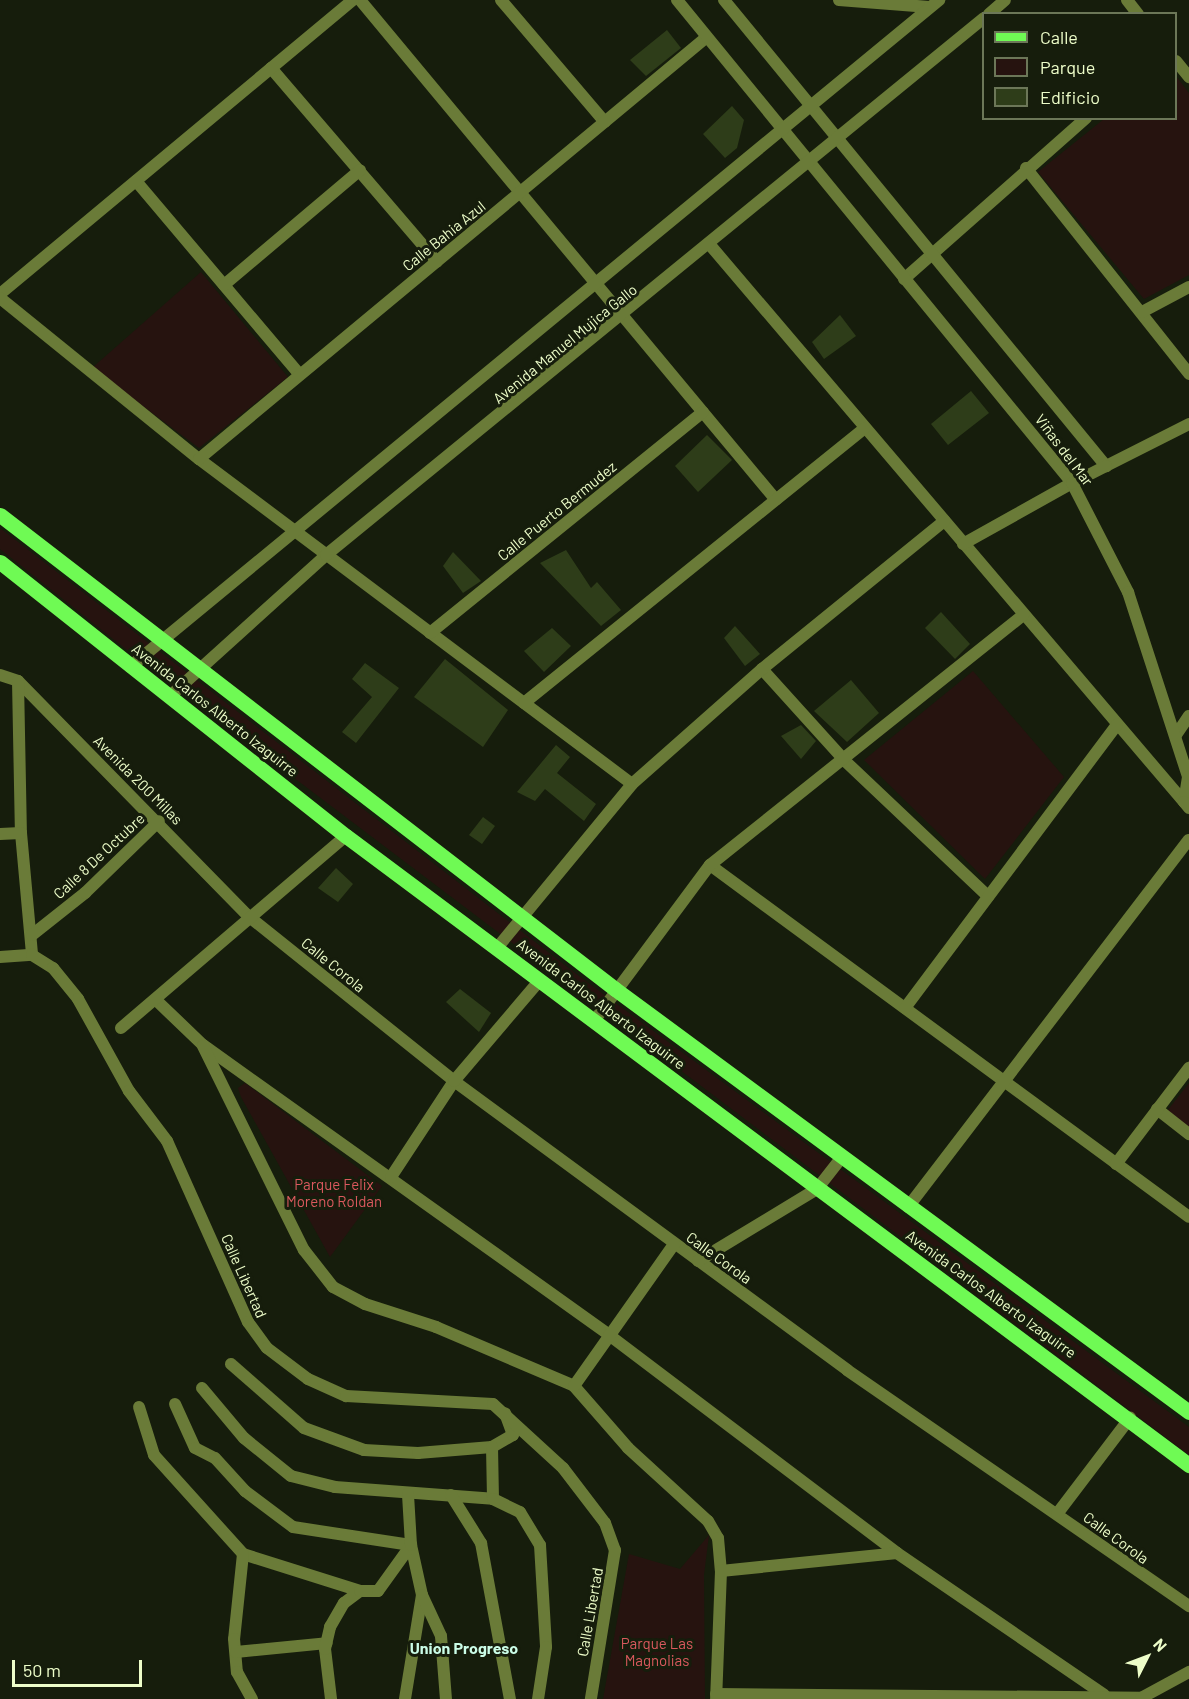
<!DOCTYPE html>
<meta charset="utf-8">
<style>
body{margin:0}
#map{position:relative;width:1189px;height:1699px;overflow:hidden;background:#161d0c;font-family:Barlow,sans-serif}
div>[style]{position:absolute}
.green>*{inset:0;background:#26130f}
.building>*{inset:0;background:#2e3d19}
.pedestrian>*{height:12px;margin:-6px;padding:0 6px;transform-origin:6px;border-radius:6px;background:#6a7b38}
.minor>*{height:12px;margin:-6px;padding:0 6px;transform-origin:6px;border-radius:6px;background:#6a7b38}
.tertiary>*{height:12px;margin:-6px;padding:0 6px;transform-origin:6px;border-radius:6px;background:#6a7b38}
.primary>*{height:15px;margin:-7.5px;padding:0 7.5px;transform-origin:7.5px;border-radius:7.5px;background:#6ffa54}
span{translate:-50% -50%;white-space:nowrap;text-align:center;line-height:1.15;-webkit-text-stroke:6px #161d0c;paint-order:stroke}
.street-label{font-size:15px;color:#edfdc9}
.park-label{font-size:15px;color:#da595e}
.neighbourhood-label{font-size:16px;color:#cbfde8;font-weight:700}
.legend{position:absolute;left:982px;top:12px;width:195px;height:108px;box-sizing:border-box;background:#161d0c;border:2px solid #6c7758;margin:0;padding:8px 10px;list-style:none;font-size:18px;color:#edfdc9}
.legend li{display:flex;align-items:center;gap:12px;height:30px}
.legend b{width:30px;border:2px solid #6c7758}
.north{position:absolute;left:1117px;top:1627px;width:60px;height:60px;-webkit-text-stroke:4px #161d0c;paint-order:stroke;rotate:48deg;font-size:16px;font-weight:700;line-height:24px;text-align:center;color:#edfdc9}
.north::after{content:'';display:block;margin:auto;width:21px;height:27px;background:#edfdc9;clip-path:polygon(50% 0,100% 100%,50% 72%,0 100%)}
.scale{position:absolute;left:12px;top:1660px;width:130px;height:27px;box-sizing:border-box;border:3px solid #edfdc9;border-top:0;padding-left:8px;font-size:18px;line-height:21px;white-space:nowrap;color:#edfdc9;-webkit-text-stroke:4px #161d0c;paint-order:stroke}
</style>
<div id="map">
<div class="green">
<i style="clip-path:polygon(1176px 76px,1189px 93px,1189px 275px,1144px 299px,1038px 172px,1104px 119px,1176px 118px)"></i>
<i style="clip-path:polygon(201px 272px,288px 377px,199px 448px,92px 368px)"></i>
<i style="clip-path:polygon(0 528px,579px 976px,1189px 1427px,1189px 1455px,162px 678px,0 549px)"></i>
<i style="clip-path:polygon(973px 671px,1064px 777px,985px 879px,864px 760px)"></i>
<i style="clip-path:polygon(245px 1083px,382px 1186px,330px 1257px,241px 1097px,238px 1088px)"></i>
<i style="clip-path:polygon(1189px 1083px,1189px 1128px,1167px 1111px)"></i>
<i style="clip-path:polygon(709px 1535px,704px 1575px,705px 1699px,603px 1699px,629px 1554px,680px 1569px)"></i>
</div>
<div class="building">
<i style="clip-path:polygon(667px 30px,681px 48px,646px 76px,630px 60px)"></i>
<i style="clip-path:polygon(732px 106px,744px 120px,737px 148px,725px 158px,703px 134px)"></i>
<i style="clip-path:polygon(840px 315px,856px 336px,824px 359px,812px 342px)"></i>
<i style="clip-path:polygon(971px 391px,989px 413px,948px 445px,931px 424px)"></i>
<i style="clip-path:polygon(707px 435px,732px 460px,698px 492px,675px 466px)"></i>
<i style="clip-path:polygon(566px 550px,591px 588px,597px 582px,621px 610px,601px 626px,540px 563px)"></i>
<i style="clip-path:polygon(453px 552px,481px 581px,463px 593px,443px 566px)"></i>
<i style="clip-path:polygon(941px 612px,970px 644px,955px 659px,925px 628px)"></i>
<i style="clip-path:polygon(735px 626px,760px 654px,745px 666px,724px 638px)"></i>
<i style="clip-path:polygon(552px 628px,571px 646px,544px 672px,524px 651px)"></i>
<i style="clip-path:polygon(445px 659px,508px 710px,483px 747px,414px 697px)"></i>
<i style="clip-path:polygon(365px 663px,399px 688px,356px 743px,342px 732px,372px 697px,352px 679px)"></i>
<i style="clip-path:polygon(851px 680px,879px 713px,847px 742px,814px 711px)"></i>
<i style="clip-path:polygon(801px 725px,816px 741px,801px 759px,781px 736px)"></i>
<i style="clip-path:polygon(556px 745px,570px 757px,557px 773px,596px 804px,584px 821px,545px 789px,535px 801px,517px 792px)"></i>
<i style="clip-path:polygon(483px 817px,495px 826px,482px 844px,469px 835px)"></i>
<i style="clip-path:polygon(336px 868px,353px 884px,338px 902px,318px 888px)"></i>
<i style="clip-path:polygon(460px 989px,491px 1013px,479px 1032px,446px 1002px)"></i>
</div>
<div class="pedestrian">
<i style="left:1157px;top:1109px;width:41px;rotate:38deg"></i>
<i style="left:231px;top:1364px;width:97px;rotate:41.2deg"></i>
<i style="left:304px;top:1428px;width:64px;rotate:20.1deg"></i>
<i style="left:364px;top:1450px;width:54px;rotate:3.2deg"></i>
<i style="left:418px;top:1453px;width:74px;rotate:-4.6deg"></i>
<i style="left:492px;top:1447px;width:24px;rotate:-30deg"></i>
<i style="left:513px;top:1435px;width:23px;rotate:-110deg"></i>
<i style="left:202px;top:1388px;width:65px;rotate:50deg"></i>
<i style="left:244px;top:1438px;width:60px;rotate:39deg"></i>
<i style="left:291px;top:1476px;width:45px;rotate:14deg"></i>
<i style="left:335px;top:1487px;width:158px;rotate:4.3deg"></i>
<i style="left:493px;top:1499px;width:52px;rotate:-91.1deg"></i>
<i style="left:175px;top:1404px;width:48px;rotate:65.6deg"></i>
<i style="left:195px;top:1448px;width:22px;rotate:27deg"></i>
<i style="left:215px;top:1458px;width:45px;rotate:47.7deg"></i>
<i style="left:245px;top:1491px;width:60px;rotate:36.9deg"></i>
<i style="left:293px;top:1527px;width:119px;rotate:8.7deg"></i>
<i style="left:411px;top:1545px;width:51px;rotate:77.6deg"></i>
<i style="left:422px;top:1595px;width:105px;rotate:99.3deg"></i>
<i style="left:139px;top:1407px;width:50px;rotate:72.6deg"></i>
<i style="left:154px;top:1455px;width:133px;rotate:48deg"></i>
<i style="left:243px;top:1554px;width:123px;rotate:17.5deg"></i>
<i style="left:451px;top:1495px;width:57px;rotate:58deg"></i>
<i style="left:481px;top:1543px;width:159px;rotate:79.5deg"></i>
<i style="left:493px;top:1499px;width:30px;rotate:26deg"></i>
<i style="left:520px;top:1512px;width:39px;rotate:59deg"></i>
<i style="left:540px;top:1545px;width:102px;rotate:86.6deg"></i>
<i style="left:546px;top:1647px;width:53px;rotate:98.7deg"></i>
<i style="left:243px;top:1554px;width:85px;rotate:96deg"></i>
<i style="left:234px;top:1639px;width:33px;rotate:85deg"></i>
<i style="left:237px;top:1672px;width:31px;rotate:61deg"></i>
<i style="left:422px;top:1595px;width:45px;rotate:65.1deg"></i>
<i style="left:441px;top:1636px;width:63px;rotate:85.5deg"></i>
<i style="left:236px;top:1652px;width:91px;rotate:-5.6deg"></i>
<i style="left:331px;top:1699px;width:50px;rotate:-96.8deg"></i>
<i style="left:325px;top:1649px;width:23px;rotate:-77deg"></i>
<i style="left:330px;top:1627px;width:28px;rotate:-60deg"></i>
<i style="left:344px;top:1603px;width:20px;rotate:-37deg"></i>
<i style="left:360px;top:1591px;width:18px"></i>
<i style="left:378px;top:1591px;width:57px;rotate:-54.3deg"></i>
<i style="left:411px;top:1545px;width:51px;rotate:-93.4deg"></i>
</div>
<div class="minor">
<i style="left:360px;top:0;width:650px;rotate:50.24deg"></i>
<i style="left:501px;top:0;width:160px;rotate:49.6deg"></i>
<i style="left:839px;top:0;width:90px;rotate:4.4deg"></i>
<i style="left:1127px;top:0;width:18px;rotate:52deg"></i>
<i style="left:1176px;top:61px;width:21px;rotate:51deg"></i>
<i style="left:271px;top:68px;width:255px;rotate:49.4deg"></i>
<i style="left:1026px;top:168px;width:263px;rotate:51.6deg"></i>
<i style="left:136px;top:181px;width:253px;rotate:49.8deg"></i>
<i style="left:710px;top:245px;width:731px;rotate:49.6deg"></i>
<i style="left:904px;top:279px;width:243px;rotate:-41.5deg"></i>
<i style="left:224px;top:285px;width:178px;rotate:-40.2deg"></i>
<i style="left:0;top:294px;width:459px;rotate:-39.8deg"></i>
<i style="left:0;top:298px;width:256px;rotate:39deg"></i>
<i style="left:199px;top:459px;width:541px;rotate:36.89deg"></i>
<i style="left:1142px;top:312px;width:53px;rotate:-28deg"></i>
<i style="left:199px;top:459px;width:660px;rotate:-39.72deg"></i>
<i style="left:1106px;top:466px;width:93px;rotate:-26.8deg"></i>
<i style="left:963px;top:544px;width:125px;rotate:-29.2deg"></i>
<i style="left:430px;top:633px;width:351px;rotate:-39deg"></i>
<i style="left:762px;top:669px;width:124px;rotate:47.9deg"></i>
<i style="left:845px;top:761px;width:197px;rotate:43.4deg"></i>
<i style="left:0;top:675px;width:19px;rotate:18deg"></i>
<i style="left:18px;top:681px;width:327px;rotate:45.6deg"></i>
<i style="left:247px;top:915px;width:265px;rotate:38.7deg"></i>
<i style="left:454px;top:1081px;width:488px;rotate:36.3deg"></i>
<i style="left:847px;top:1370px;width:416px;rotate:34.6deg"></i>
<i style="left:18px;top:681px;width:152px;rotate:88.9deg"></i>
<i style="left:21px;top:833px;width:122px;rotate:84.8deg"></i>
<i style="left:524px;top:703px;width:437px;rotate:-38.9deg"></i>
<i style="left:1176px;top:735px;width:23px;rotate:-56deg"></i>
<i style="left:0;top:834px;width:21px;rotate:-3deg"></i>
<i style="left:710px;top:865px;width:594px;rotate:36.31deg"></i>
<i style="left:32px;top:935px;width:68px;rotate:-38.4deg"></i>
<i style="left:85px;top:893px;width:103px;rotate:-44.2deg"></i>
<i style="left:497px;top:948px;width:212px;rotate:-50.5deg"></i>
<i style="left:632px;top:784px;width:174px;rotate:-41.5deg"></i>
<i style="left:762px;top:669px;width:235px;rotate:-39.1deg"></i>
<i style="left:0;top:957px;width:32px;rotate:-4deg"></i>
<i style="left:32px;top:955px;width:25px;rotate:32deg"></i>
<i style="left:53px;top:968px;width:40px;rotate:51deg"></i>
<i style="left:78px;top:999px;width:105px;rotate:61deg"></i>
<i style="left:129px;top:1091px;width:63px;rotate:52.8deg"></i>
<i style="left:167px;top:1141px;width:198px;rotate:65.9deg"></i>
<i style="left:248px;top:1322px;width:32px;rotate:54deg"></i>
<i style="left:267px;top:1348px;width:51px;rotate:37.1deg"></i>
<i style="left:308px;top:1379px;width:42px;rotate:24.1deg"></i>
<i style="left:346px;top:1396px;width:147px;rotate:3.1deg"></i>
<i style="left:493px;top:1404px;width:95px;rotate:42.4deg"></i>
<i style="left:563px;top:1468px;width:69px;rotate:52.6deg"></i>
<i style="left:605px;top:1523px;width:29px;rotate:70deg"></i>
<i style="left:615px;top:1550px;width:151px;rotate:99.2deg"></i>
<i style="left:156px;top:1000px;width:65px;rotate:43.8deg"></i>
<i style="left:203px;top:1045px;width:499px;rotate:35.5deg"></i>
<i style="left:609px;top:1335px;width:361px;rotate:37.1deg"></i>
<i style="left:897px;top:1553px;width:251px;rotate:34.4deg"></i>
<i style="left:905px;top:1008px;width:354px;rotate:-53.2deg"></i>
<i style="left:594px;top:1021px;width:194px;rotate:-53.4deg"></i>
<i style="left:710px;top:865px;width:401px;rotate:-38.6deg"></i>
<i style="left:121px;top:1028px;width:296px;rotate:-40.5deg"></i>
<i style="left:203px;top:1046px;width:228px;rotate:63.7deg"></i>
<i style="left:304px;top:1250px;width:47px;rotate:51.9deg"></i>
<i style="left:333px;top:1287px;width:36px;rotate:28deg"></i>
<i style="left:365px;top:1304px;width:75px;rotate:17.9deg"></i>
<i style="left:436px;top:1327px;width:150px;rotate:23.1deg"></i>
<i style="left:574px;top:1386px;width:82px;rotate:48.9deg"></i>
<i style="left:628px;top:1448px;width:108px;rotate:42.4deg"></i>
<i style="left:708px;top:1521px;width:20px;rotate:60deg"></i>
<i style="left:718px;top:1538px;width:33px;rotate:85deg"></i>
<i style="left:721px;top:1571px;width:128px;rotate:92.2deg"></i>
<i style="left:1116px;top:1164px;width:121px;rotate:-52.8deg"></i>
<i style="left:391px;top:1177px;width:115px;rotate:-56.7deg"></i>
<i style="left:454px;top:1081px;width:131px;rotate:-49.6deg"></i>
<i style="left:908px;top:1207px;width:462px;rotate:-52.6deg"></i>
<i style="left:698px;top:1261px;width:139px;rotate:-31.2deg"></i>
<i style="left:817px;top:1189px;width:39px;rotate:-52deg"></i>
<i style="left:574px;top:1386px;width:174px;rotate:-54.8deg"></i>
<i style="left:1057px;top:1514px;width:121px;rotate:-52.8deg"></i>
<i style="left:721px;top:1571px;width:177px;rotate:-5.8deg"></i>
<i style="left:716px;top:1694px;width:425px;rotate:0.5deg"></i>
<i style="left:1141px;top:1698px;width:55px;rotate:-28.4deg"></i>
</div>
<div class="tertiary">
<i style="left:677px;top:0;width:624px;rotate:50.72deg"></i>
<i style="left:1072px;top:483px;width:123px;rotate:62.8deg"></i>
<i style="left:1128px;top:592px;width:194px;rotate:72deg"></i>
<i style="left:1188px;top:777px;width:25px;rotate:99deg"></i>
<i style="left:1184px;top:802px;width:8px;rotate:50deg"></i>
<i style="left:724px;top:0;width:603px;rotate:50.66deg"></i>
<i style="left:1106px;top:466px;width:38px;rotate:153deg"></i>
<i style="left:989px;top:14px;width:21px;rotate:-41deg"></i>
<i style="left:130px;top:667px;width:1049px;rotate:-39.5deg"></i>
<i style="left:169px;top:697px;width:212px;rotate:-42.1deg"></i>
<i style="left:326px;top:555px;width:849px;rotate:-39.22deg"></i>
</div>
<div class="primary">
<i style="left:0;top:515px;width:776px;rotate:37.62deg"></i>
<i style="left:615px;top:989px;width:713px;rotate:36.39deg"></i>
<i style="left:0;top:562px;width:441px;rotate:38.4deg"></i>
<i style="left:346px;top:836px;width:1052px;rotate:36.73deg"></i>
</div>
<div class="street-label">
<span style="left:444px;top:236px;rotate:-39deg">Calle Bahia Azul</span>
<span style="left:565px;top:344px;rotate:-39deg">Avenida Manuel Mujica Gallo</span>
<span style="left:1064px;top:450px;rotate:53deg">Viñas del Mar</span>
<span style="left:557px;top:511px;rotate:-39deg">Calle Puerto Bermudez</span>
<span style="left:215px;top:710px;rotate:38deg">Avenida Carlos Alberto Izaguirre</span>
<span style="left:138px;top:780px;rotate:45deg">Avenida 200 Millas</span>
<span style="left:99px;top:856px;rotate:-43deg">Calle 8 De Octubre</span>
<span style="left:333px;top:965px;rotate:39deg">Calle Corola</span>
<span style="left:601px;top:1004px;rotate:37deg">Avenida Carlos Alberto Izaguirre</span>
<span style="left:719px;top:1258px;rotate:36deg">Calle Corola</span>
<span style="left:244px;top:1276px;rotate:66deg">Calle Libertad</span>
<span style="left:991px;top:1294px;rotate:36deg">Avenida Carlos Alberto Izaguirre</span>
<span style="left:1116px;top:1538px;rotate:36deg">Calle Corola</span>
<span style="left:590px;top:1612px;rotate:-80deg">Calle Libertad</span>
</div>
<div class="park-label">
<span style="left:334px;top:1193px">Parque Felix<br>Moreno Roldan</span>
<span style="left:657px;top:1652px">Parque Las<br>Magnolias</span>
</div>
<div class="neighbourhood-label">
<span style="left:464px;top:1648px">Union Progreso</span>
</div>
<ul class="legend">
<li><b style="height:8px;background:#6ffa54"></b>Calle</li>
<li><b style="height:16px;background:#26130f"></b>Parque</li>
<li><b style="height:16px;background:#2e3d19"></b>Edificio</li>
</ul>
<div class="north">N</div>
<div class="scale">50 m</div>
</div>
